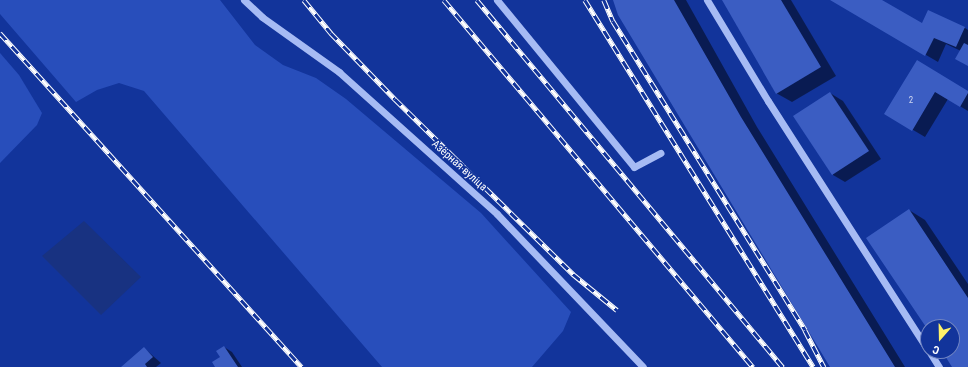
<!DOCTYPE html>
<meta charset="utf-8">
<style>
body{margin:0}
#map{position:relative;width:968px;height:367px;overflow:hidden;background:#12349b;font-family:"Roboto Condensed",sans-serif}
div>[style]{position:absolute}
.green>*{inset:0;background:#284ebb}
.water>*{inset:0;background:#183281}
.shadow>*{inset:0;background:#0007}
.building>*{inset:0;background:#3b5dc2}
.minor>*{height:7px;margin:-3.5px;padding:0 3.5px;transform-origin:3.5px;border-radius:3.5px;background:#a6bbf4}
.rail>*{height:4.5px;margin-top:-2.25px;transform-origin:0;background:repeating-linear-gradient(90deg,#12349b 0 9px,#fff 0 18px);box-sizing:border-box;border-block:1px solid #fff}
span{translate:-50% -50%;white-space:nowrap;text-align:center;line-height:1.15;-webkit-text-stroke:3px #12349b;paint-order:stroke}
.number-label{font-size:9px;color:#ced6f0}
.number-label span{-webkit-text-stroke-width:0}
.street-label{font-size:11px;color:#fff}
.north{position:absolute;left:920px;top:319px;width:40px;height:40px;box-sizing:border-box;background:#12349b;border:1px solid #7185c3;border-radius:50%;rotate:200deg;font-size:11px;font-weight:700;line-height:16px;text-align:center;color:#fff}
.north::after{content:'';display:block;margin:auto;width:14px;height:18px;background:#fff169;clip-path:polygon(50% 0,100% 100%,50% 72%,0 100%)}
</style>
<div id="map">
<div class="green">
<i style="clip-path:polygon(0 0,220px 0,255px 45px,283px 65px,316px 78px,346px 99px,481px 213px,571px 312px,563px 331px,532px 367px,382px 367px,144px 91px,119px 83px,97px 90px,76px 102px,0 14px)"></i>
<i style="clip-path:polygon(0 53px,19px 75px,42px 113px,37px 125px,0 163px)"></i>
</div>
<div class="water">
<i style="clip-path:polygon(84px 221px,141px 277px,101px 315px,42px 256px)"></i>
</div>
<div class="shadow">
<i style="clip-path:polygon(614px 0,686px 0,757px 127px,905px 367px,831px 367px)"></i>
<i style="clip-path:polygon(724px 0,791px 0,836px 76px,792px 102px,776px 93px)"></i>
<i style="clip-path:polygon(832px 0,880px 0,922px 24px,965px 28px,968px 30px,968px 65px,961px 51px,946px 44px,938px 62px)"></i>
<i style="clip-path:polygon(917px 62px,968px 92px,968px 111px,948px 99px,925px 137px,886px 114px)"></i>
<i style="clip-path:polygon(830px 93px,843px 101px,881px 159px,845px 182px,833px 175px)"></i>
<i style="clip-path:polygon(909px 210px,925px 220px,968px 284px,968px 367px,953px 367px,943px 351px,952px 351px,952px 327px,928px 329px)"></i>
<i style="clip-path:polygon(224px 347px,232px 352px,242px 367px,216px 367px)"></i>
<i style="clip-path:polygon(144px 348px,161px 363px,156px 367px,123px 367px)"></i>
</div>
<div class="building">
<i style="clip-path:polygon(613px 0,674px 0,741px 117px,895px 367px,830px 367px,618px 15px)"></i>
<i style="clip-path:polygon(722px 0,781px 0,821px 67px,776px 94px)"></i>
<i style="clip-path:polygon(830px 0,882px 0,922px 23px,928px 10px,965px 27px,956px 47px,934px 38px,925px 56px)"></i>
<i style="clip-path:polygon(964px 43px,968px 45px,968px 66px,955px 59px)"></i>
<i style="clip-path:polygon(917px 60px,968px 91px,968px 93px,960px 107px,935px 92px,912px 131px,884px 114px)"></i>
<i style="clip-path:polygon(830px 92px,869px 151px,832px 175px,793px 116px)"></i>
<i style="clip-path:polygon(909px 209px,968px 298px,968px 367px,952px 367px,942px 351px,952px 351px,952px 327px,928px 327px,928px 330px,866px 238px)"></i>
<i style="clip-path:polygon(224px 346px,238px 367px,215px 367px,212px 362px,220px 357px,216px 351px)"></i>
<i style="clip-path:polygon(144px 347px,153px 357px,145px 364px,147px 367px,121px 367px)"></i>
</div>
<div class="minor">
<i style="left:244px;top:0;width:25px;rotate:43deg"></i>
<i style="left:262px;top:17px;width:95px;rotate:35.5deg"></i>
<i style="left:339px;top:72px;width:212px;rotate:41.9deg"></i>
<i style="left:497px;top:214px;width:211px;rotate:46.3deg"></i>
<i style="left:497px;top:0;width:216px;rotate:50.6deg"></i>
<i style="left:634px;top:167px;width:30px;rotate:-28deg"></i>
<i style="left:707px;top:0;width:118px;rotate:58.9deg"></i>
<i style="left:768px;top:101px;width:296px;rotate:57.3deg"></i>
<i style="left:929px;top:351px;width:19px;rotate:58deg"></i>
</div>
<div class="rail">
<i style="left:304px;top:0;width:43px;rotate:50.7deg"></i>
<i style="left:331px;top:33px;width:92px;rotate:45.9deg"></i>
<i style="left:395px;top:99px;width:250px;rotate:44.5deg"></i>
<i style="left:573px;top:274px;width:57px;rotate:39.3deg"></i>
<i style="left:444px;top:0;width:480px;rotate:49.9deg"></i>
<i style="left:477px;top:0;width:478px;rotate:50.2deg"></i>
<i style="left:585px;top:0;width:432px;rotate:58.1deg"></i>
<i style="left:604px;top:0;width:23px;rotate:67deg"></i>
<i style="left:613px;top:21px;width:364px;rotate:58.1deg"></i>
<i style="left:805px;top:330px;width:42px;rotate:62.8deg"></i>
<i style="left:0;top:33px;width:450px;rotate:47.9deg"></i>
</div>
<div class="number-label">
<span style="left:911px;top:100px">2</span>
</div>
<div class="street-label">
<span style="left:459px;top:166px;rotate:42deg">Азёрная вуліца</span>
</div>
<div class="north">С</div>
</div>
